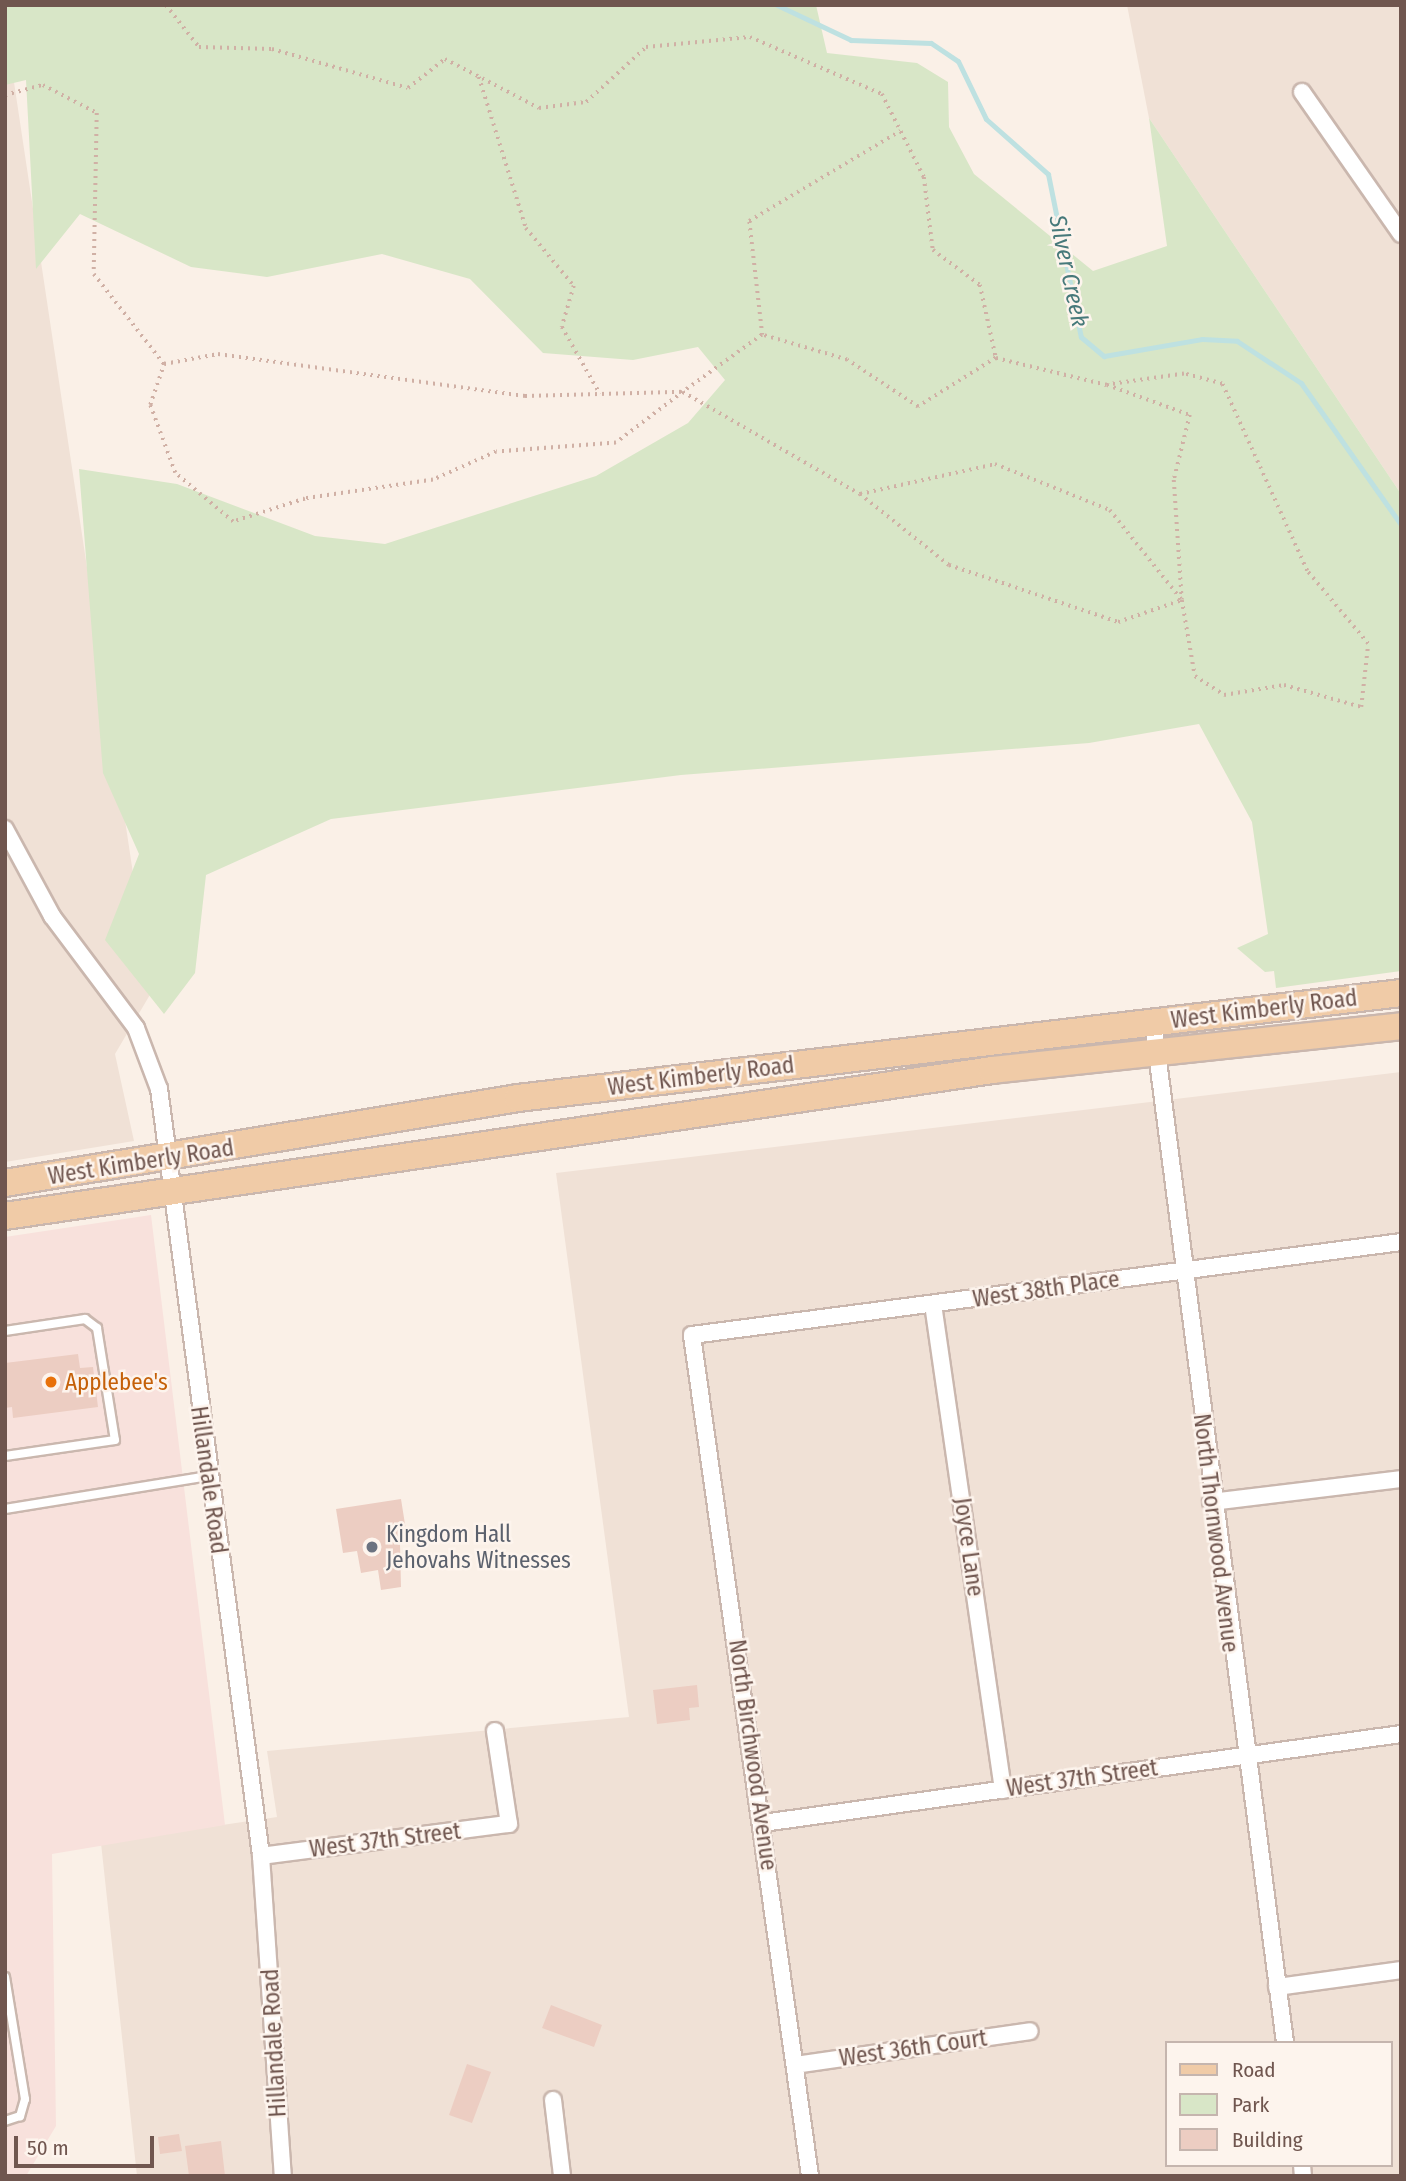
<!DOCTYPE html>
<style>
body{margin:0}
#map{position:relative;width:1406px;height:2181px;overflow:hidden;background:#faf0e7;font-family:"Fira Sans Condensed",sans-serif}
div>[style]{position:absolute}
.residential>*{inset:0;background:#f0e1d6}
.commercial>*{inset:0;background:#f8e1dc}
.green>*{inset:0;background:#d8e6c7}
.stream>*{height:5px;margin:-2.5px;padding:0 2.5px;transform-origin:2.5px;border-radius:2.5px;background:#bee1e1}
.building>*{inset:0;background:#eccdc2}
.path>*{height:3.5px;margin-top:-1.75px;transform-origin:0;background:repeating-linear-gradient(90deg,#d0b0a5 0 2px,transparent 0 7px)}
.roads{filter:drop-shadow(2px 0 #cab7ae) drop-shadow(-2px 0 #cab7ae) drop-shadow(0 2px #cab7ae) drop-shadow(0 -2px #cab7ae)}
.service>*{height:8px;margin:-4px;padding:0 4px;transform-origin:4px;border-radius:4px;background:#fff}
.minor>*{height:16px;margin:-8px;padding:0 8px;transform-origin:8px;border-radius:8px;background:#fff}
.primary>*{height:26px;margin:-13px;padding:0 13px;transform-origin:13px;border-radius:13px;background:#f0cba7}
.dots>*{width:19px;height:19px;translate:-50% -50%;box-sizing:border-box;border:4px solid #fdf4ed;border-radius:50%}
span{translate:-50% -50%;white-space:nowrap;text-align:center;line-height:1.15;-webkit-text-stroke:5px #fdf4ed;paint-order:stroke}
.street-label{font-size:23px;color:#70564f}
.food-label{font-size:23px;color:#c56008}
.left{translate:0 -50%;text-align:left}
.worship-label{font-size:23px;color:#5b616d}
.water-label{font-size:24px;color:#47797a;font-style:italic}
.frame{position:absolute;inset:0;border:7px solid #70564f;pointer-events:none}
.legend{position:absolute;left:1165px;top:2041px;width:228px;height:126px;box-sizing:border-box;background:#fdf4ed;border:2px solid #c5b5ae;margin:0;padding:9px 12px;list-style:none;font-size:21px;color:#70564f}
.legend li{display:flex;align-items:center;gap:14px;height:35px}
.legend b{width:35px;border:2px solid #c5b5ae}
.scale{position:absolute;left:14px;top:2136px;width:140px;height:32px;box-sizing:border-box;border:4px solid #70564f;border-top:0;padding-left:9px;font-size:21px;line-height:24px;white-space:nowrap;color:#70564f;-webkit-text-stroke:5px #fdf4ed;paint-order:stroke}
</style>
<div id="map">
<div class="residential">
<i style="clip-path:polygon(1127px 5px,1401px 5px,1401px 494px,1149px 118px)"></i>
<i style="clip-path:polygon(12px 69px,151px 993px,115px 1054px,134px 1141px,5px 1162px,5px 70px)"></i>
<i style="clip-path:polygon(evenodd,1401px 1072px,1401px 2176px,137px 2176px,101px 1843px,277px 1817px,267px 1751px,629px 1717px,556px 1173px,1401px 1072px,1166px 2043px,1390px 2043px,1390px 2165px,1166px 2165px,1166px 2043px)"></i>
</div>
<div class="commercial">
<i style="clip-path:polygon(151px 1215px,225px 1825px,52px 1854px,56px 2126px,26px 2176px,5px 2176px,5px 1237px)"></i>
</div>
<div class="green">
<i style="clip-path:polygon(5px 5px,816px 5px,827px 53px,917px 63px,948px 82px,949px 127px,974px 174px,1093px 271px,1167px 246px,1149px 118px,1401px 494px,1401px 971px,1276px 988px,1274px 971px,1265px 972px,1237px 948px,1268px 934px,1252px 822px,1199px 724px,1089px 743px,681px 775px,331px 819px,206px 875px,195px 973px,164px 1014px,105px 940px,139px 854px,103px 773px,79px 469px,177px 484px,315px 536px,385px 544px,596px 476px,688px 423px,725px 380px,698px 347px,633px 360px,543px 353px,470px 279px,382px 254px,267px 277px,191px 267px,80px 214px,36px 269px,26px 80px,5px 85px)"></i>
</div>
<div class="stream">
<i style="left:777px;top:5px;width:82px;rotate:25.3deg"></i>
<i style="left:851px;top:40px;width:80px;rotate:2.1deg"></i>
<i style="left:931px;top:43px;width:32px;rotate:34deg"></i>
<i style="left:958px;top:61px;width:64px;rotate:64.2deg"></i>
<i style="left:986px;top:119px;width:83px;rotate:41.6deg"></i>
<i style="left:1048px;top:174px;width:166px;rotate:78.6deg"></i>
<i style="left:1081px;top:337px;width:30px;rotate:40deg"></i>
<i style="left:1104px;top:356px;width:99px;rotate:-9.8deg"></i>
<i style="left:1202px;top:339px;width:35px;rotate:3deg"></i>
<i style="left:1237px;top:341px;width:77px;rotate:33.3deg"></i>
<i style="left:1301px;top:383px;width:174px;rotate:54.8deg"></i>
</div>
<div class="building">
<i style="clip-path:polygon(78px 1354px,80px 1368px,93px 1367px,98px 1407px,13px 1418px,12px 1407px,5px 1408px,5px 1363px)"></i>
<i style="clip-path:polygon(401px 1499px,408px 1543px,400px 1544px,401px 1587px,381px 1590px,378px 1570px,361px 1573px,357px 1551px,343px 1553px,336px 1509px)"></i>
<i style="clip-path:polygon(697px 1685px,699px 1707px,689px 1708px,690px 1720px,657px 1724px,653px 1690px)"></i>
<i style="clip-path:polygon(551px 2005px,602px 2025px,594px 2047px,542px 2028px)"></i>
<i style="clip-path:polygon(467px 2064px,491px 2072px,472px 2123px,449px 2115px)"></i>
<i style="clip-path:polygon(179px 2134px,182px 2151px,160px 2154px,158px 2137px)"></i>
<i style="clip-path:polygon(221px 2141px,225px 2176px,189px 2176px,185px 2146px)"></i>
</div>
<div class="path">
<i style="left:166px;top:5px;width:53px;rotate:51.8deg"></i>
<i style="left:199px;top:47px;width:73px;rotate:1.6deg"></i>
<i style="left:272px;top:49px;width:141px;rotate:16deg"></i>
<i style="left:408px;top:88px;width:47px;rotate:-38.1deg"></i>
<i style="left:445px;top:59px;width:106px;rotate:27.5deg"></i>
<i style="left:539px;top:108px;width:47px;rotate:-7.3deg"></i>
<i style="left:586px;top:102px;width:81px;rotate:-42.5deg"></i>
<i style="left:646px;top:47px;width:104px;rotate:-5.5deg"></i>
<i style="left:750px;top:37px;width:144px;rotate:23.4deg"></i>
<i style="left:882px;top:94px;width:93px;rotate:63.2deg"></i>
<i style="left:924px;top:177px;width:74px;rotate:83deg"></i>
<i style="left:933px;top:250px;width:59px;rotate:36.7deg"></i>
<i style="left:980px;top:285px;width:75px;rotate:77.6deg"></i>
<i style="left:996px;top:358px;width:114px;rotate:13.7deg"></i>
<i style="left:1107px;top:385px;width:88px;rotate:19.9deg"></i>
<i style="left:1190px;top:415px;width:67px;rotate:103.8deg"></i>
<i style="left:1174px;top:480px;width:120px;rotate:86.2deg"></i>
<i style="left:479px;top:77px;width:158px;rotate:72.7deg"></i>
<i style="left:526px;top:228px;width:75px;rotate:50.4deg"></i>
<i style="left:574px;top:286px;width:43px;rotate:106.3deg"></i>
<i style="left:562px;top:327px;width:77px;rotate:60.4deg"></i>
<i style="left:5px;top:95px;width:39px;rotate:-15deg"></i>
<i style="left:43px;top:85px;width:61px;rotate:27.4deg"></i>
<i style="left:97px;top:113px;width:161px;rotate:91.1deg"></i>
<i style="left:94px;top:274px;width:114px;rotate:52.1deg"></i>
<i style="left:762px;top:335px;width:115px;rotate:-96.5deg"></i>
<i style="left:749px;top:221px;width:176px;rotate:-30.8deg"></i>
<i style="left:996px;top:358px;width:92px;rotate:147.9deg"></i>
<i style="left:918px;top:407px;width:85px;rotate:-146.5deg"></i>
<i style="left:847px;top:360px;width:89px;rotate:-163.6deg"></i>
<i style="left:762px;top:335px;width:97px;rotate:144.2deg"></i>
<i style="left:683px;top:392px;width:84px;rotate:142.7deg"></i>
<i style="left:616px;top:443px;width:120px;rotate:175.7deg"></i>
<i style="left:496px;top:452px;width:69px;rotate:156deg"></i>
<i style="left:433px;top:480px;width:129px;rotate:171.6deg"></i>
<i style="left:305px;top:499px;width:76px;rotate:162.3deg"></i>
<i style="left:233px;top:522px;width:76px;rotate:-139.8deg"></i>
<i style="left:175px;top:473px;width:72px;rotate:-110.2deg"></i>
<i style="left:150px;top:405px;width:43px;rotate:-71.1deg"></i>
<i style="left:164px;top:364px;width:55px;rotate:-10.5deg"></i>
<i style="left:218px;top:354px;width:310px;rotate:7.8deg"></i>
<i style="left:525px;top:396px;width:158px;rotate:-1.5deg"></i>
<i style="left:683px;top:392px;width:204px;rotate:30deg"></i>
<i style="left:860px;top:494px;width:114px;rotate:38.6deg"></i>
<i style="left:949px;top:565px;width:178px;rotate:18.6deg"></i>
<i style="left:1118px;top:622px;width:68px;rotate:-19deg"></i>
<i style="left:1182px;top:600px;width:77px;rotate:80.3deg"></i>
<i style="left:1195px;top:676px;width:35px;rotate:33deg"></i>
<i style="left:1224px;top:695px;width:61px;rotate:-9.5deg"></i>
<i style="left:1284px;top:685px;width:80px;rotate:15.9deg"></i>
<i style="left:1361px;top:707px;width:63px;rotate:-83.7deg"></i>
<i style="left:1368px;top:644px;width:95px;rotate:-129.9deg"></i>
<i style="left:1307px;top:571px;width:205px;rotate:-114.4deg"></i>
<i style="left:1222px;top:384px;width:39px;rotate:-165deg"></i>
<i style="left:1184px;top:374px;width:78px;rotate:171.9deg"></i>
<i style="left:860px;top:494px;width:138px;rotate:-12.5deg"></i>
<i style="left:995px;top:464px;width:124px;rotate:21.8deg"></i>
<i style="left:1110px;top:510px;width:114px;rotate:51.4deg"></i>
</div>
<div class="roads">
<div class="service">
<i style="left:5px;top:1331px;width:81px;rotate:-8.5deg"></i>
<i style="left:85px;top:1319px;width:15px;rotate:37deg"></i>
<i style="left:97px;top:1328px;width:113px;rotate:80.9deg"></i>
<i style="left:115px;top:1440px;width:111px;rotate:171.7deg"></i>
<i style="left:5px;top:1509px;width:206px;rotate:-9.2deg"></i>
<i style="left:5px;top:1977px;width:124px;rotate:80.7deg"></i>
<i style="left:25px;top:2099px;width:18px;rotate:106deg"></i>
<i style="left:20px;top:2116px;width:16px;rotate:162deg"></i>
</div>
<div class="minor">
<i style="left:1302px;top:92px;width:173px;rotate:55.1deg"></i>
<i style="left:5px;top:829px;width:99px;rotate:61.6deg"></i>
<i style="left:52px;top:916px;width:140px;rotate:53.1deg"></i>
<i style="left:136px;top:1028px;width:65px;rotate:69.3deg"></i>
<i style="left:159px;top:1089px;width:774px;rotate:82.42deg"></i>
<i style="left:261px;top:1856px;width:321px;rotate:86.1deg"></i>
<i style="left:1153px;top:1022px;width:1029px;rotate:82.63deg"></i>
<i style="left:933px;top:1304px;width:491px;rotate:81.8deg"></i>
<i style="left:1211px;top:1502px;width:191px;rotate:-6.9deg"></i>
<i style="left:763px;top:1823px;width:644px;rotate:-7.94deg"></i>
<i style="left:261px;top:1856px;width:250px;rotate:-7.4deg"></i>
<i style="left:509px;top:1824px;width:94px;rotate:-98.6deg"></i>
<i style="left:1277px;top:1987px;width:125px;rotate:-7.8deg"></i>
<i style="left:795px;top:2065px;width:237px;rotate:-8.2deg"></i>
<i style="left:553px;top:2100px;width:77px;rotate:83.2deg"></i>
<i style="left:1302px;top:2165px;width:11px;rotate:85deg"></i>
<i style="left:810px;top:2176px;width:849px;rotate:-97.99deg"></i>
<i style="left:692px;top:1335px;width:715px;rotate:-7.47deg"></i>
</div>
<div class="primary">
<i style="left:5px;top:1183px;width:520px;rotate:-9.41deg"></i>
<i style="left:518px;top:1098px;width:889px;rotate:-6.78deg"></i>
<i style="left:5px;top:1216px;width:998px;rotate:-8.41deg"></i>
<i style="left:992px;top:1070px;width:411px;rotate:-6.1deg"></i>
</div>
</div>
<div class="dots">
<i style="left:51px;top:1382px;background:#e8710a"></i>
<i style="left:372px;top:1547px;background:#6b7280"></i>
</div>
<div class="street-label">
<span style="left:1264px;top:1009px;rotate:-7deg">West Kimberly Road</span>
<span style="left:701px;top:1076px;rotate:-7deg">West Kimberly Road</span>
<span style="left:141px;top:1162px;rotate:-9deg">West Kimberly Road</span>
<span style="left:1046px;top:1289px;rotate:-8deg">West 38th Place</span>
<span style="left:209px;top:1480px;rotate:82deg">Hillandale Road</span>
<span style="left:1216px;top:1533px;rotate:83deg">North Thornwood Avenue</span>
<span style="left:969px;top:1547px;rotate:82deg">Joyce Lane</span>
<span style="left:753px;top:1755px;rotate:82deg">North Birchwood Avenue</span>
<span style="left:1082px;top:1778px;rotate:-8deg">West 37th Street</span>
<span style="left:385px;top:1840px;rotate:-7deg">West 37th Street</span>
<span style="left:274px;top:2043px;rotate:-93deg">Hillandale Road</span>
<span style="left:913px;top:2048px;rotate:-8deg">West 36th Court</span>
</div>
<div class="food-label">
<span class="left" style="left:65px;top:1382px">Applebee's</span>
</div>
<div class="worship-label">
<span class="left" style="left:386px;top:1547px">Kingdom Hall<br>Jehovahs Witnesses</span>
</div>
<div class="water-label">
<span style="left:1068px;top:271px;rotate:78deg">Silver Creek</span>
</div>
<div class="frame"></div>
<ul class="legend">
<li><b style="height:9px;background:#f0cba7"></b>Road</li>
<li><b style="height:19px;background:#d8e6c7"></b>Park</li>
<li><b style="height:19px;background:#eccdc2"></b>Building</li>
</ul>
<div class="scale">50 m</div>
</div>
